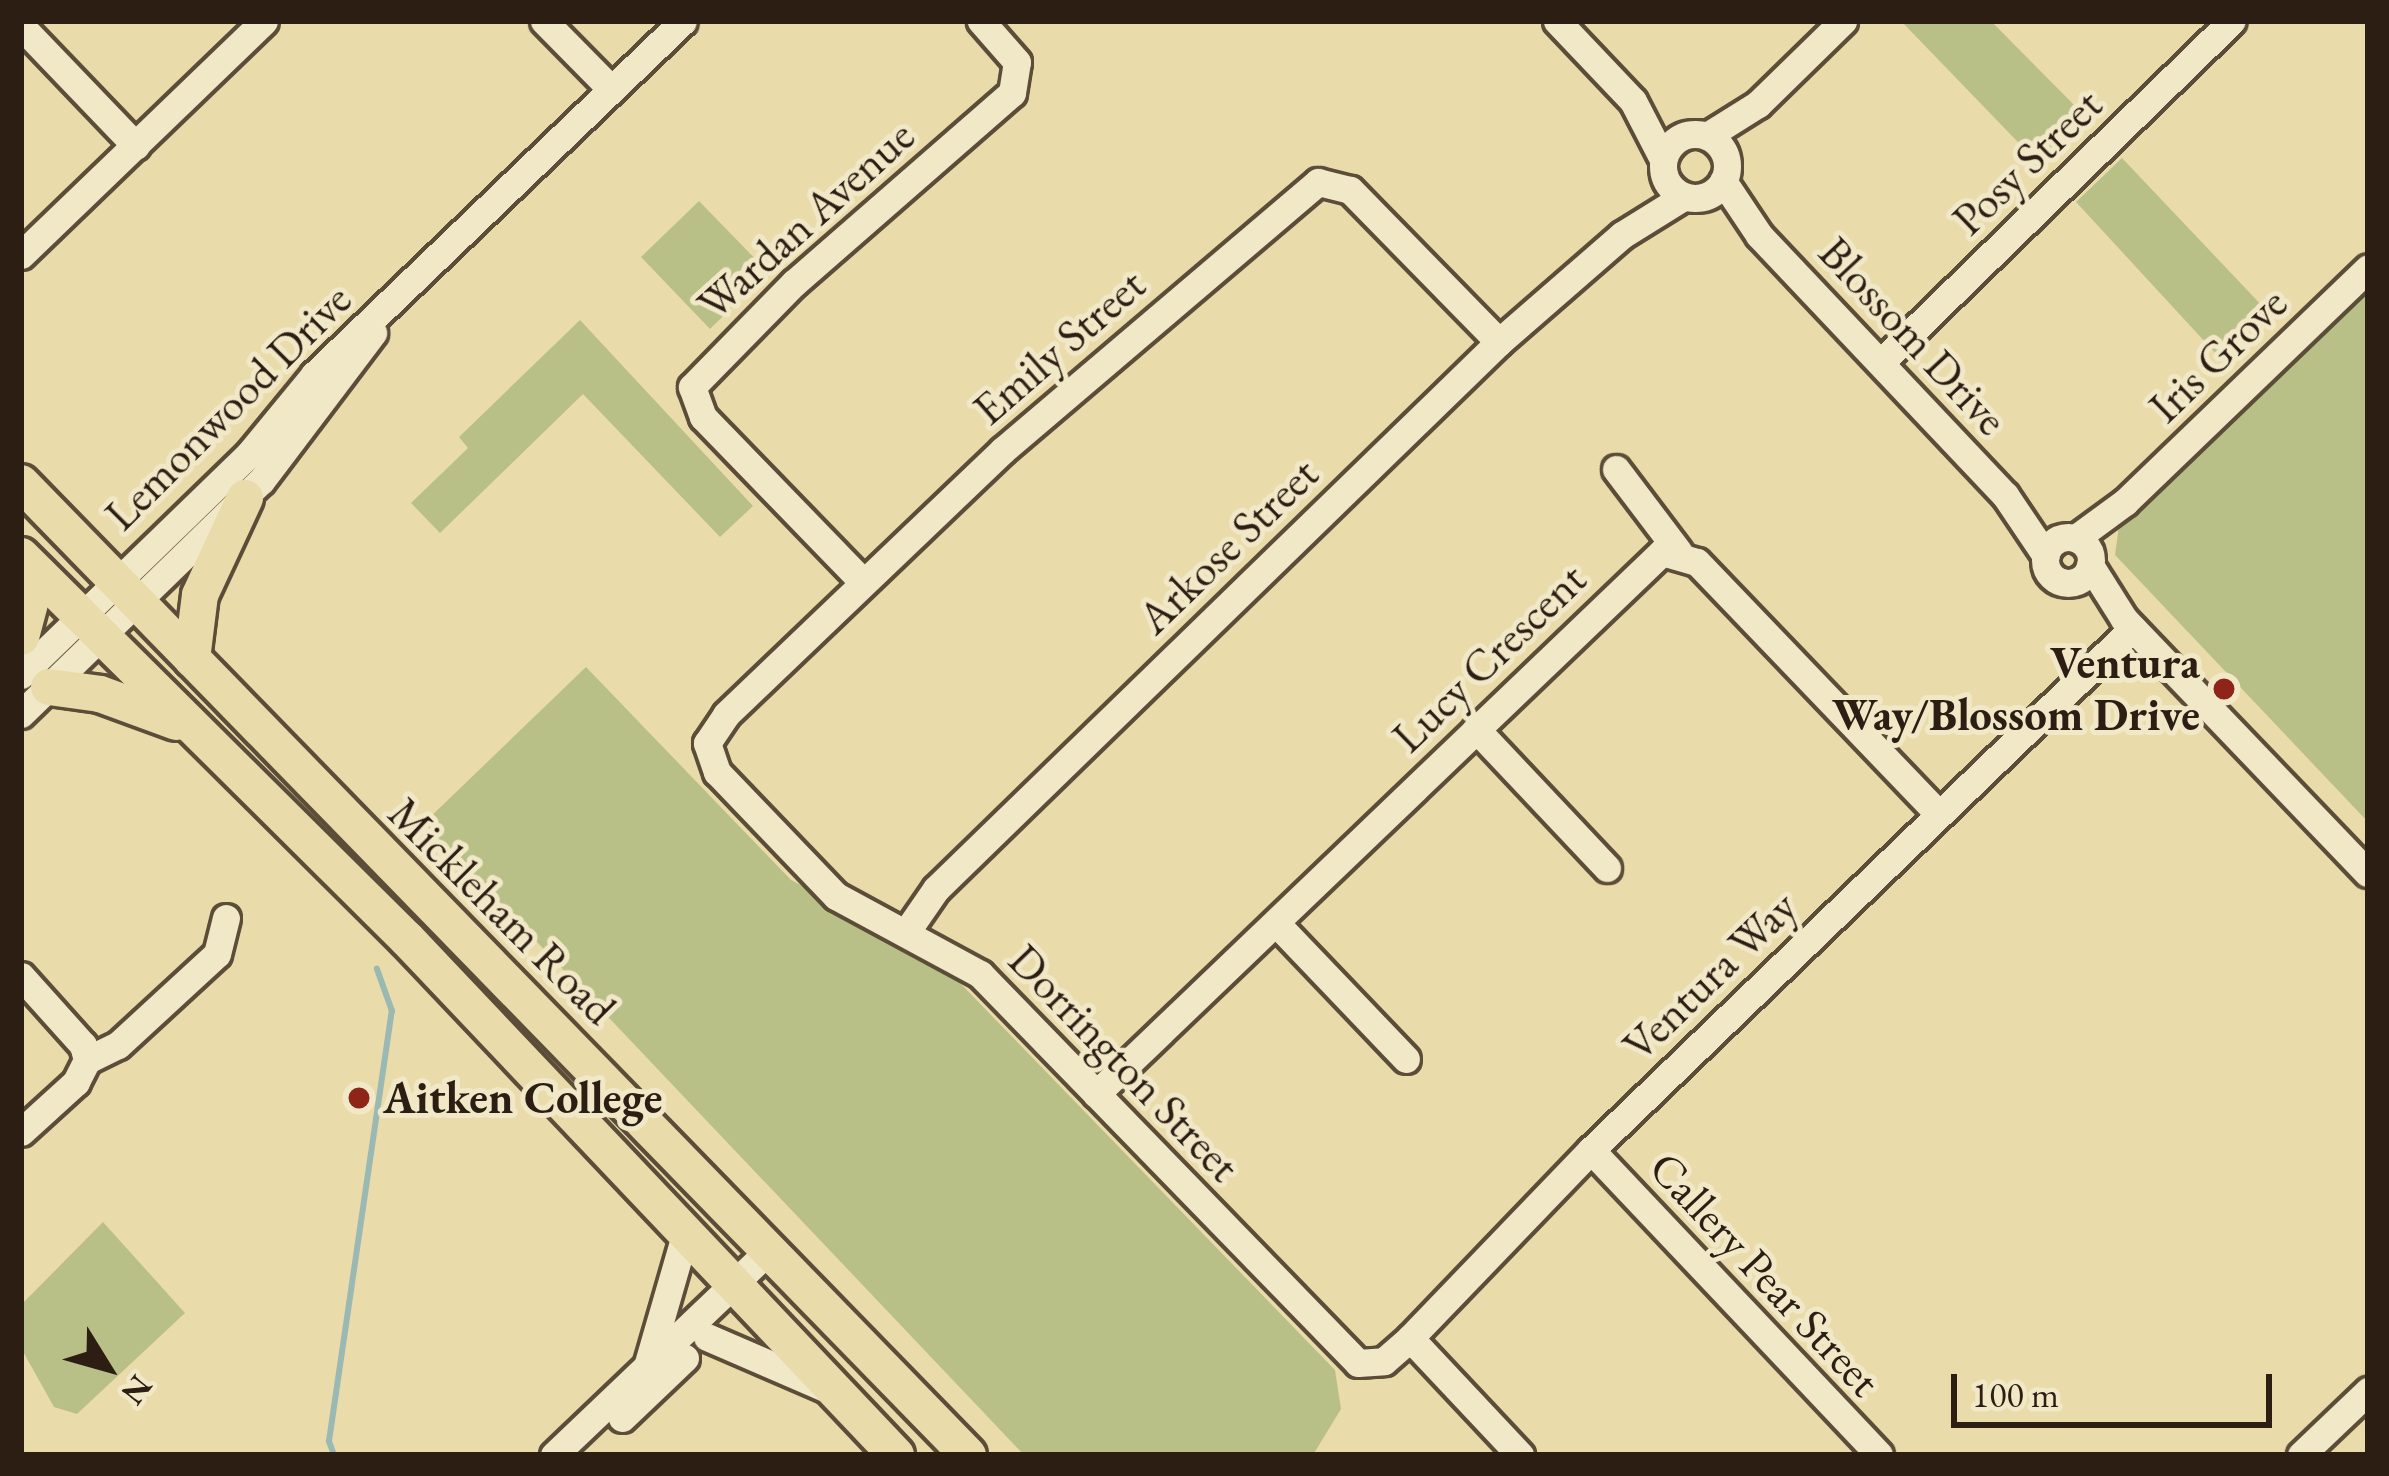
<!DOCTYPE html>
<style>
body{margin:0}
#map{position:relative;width:2389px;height:1476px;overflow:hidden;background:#eadbab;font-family:"EB Garamond",serif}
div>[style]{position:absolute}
.green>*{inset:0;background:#b9c087}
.stream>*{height:6px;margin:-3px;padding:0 3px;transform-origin:3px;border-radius:3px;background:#9bb9b3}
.roads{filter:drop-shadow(3px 0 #5c4d39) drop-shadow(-3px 0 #5c4d39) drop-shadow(0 3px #5c4d39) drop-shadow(0 -3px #5c4d39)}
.minor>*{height:27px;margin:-13.5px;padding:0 13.5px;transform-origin:13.5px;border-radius:13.5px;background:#f1e8c8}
.minor>.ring{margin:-13.5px;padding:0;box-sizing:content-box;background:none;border:27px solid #f1e8c8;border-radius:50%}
.major>*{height:36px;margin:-18px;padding:0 18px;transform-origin:18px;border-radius:18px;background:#eadbab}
.dots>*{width:33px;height:33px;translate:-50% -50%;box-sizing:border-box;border:6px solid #f1e8c8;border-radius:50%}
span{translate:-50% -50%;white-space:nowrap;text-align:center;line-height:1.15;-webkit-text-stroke:10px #f1e8c8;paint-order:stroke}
.street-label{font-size:45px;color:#2c1e13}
.poi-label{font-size:45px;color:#2c1e13;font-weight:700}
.right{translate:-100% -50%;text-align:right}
.left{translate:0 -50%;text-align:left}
.frame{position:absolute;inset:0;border:24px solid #2c1e13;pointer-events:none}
.north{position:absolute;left:48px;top:1308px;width:120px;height:120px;-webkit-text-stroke:9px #f1e8c8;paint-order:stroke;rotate:127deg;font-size:33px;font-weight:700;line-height:48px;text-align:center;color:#2c1e13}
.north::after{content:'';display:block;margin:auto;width:42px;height:54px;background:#2c1e13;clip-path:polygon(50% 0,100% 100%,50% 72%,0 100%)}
.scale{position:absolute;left:1951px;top:1374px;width:321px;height:54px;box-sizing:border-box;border:6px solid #2c1e13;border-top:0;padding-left:15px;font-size:36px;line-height:42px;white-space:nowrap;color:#2c1e13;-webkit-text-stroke:9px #f1e8c8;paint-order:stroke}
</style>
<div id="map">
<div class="green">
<i style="clip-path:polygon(1901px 21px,1991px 21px,2087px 118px,2040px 165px)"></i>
<i style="clip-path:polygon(2122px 158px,2267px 311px,2219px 357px,2076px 202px)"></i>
<i style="clip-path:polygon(699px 201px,768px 272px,710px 329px,641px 257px)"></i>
<i style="clip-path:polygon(2368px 283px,2368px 822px,2115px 555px,2119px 525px)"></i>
<i style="clip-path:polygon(580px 320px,753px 506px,720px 537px,583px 394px,440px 533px,411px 503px,468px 448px,459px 437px)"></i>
<i style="clip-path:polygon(586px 667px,791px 880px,929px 951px,1335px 1370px,1341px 1409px,1313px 1455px,1024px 1455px,424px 823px)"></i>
<i style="clip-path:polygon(103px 1222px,185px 1313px,77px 1414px,54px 1407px,21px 1348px,21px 1305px)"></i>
</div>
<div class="stream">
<i style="left:334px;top:1455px;width:15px;rotate:-110deg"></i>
<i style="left:329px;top:1441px;width:435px;rotate:-81.7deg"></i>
<i style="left:392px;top:1011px;width:45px;rotate:-109.7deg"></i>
</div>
<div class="roads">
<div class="minor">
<i style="left:544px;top:21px;width:94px;rotate:45.4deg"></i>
<i style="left:1557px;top:21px;width:110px;rotate:46.5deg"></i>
<i style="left:1633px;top:101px;width:65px;rotate:62.7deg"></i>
<i style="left:21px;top:26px;width:166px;rotate:46.2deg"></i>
<i class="ring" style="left:1663px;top:134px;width:37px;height:37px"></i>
<i style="left:1707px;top:136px;width:60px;rotate:-32.1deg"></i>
<i style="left:1758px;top:104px;width:119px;rotate:-44.3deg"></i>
<i style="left:1723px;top:181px;width:65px;rotate:56.3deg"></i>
<i style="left:1759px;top:235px;width:358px;rotate:46.6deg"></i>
<i style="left:2005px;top:495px;width:73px;rotate:56.1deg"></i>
<i style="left:21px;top:255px;width:337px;rotate:-43.9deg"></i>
<i style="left:1499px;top:342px;width:213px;rotate:-134.4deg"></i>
<i style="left:1350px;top:190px;width:33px;rotate:-166deg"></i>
<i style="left:1318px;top:182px;width:414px;rotate:139.6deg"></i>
<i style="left:1003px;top:450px;width:383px;rotate:136.3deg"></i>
<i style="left:726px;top:715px;width:34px;rotate:124deg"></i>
<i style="left:707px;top:743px;width:31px;rotate:71deg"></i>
<i style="left:717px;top:772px;width:172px;rotate:46.2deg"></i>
<i style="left:836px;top:896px;width:164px;rotate:28.4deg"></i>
<i style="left:980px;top:974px;width:542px;rotate:45.82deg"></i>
<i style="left:1358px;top:1363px;width:26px;rotate:-4deg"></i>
<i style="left:1384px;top:1361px;width:35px;rotate:-41deg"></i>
<i style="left:1410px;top:1338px;width:261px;rotate:-46.1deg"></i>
<i style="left:1591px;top:1150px;width:752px;rotate:-43.92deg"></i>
<i style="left:1881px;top:362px;width:489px;rotate:-44.2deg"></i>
<i style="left:1616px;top:469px;width:103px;rotate:52.9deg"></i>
<i class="ring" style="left:2045px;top:537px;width:19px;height:19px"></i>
<i style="left:2076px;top:538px;width:61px;rotate:-36.3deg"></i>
<i style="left:2125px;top:502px;width:337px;rotate:-43.9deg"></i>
<i style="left:2090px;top:565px;width:64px;rotate:57.8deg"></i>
<i style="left:2124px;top:619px;width:352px;rotate:46.2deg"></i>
<i style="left:863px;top:582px;width:230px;rotate:-134.1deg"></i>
<i style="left:703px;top:417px;width:32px;rotate:-110deg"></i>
<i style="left:692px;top:387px;width:146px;rotate:-45.6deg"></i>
<i style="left:794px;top:283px;width:289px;rotate:-41.1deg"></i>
<i style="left:1012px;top:93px;width:31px;rotate:-81deg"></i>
<i style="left:1017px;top:62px;width:55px;rotate:-131.3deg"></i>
<i style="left:21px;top:675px;width:319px;rotate:-44.1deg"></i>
<i style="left:250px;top:453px;width:101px;rotate:-50.6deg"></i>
<i style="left:314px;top:375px;width:511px;rotate:-43.81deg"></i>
<i style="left:21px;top:714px;width:334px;rotate:-44.2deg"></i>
<i style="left:261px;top:481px;width:186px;rotate:-52.9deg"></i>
<i style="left:1476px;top:729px;width:191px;rotate:46.7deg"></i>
<i style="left:1276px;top:923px;width:188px;rotate:46.3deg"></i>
<i style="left:907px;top:931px;width:51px;rotate:-55.4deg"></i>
<i style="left:936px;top:889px;width:785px;rotate:-44.17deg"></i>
<i style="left:1499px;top:342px;width:163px;rotate:-41deg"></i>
<i style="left:1622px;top:235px;width:72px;rotate:-31.9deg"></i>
<i style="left:21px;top:976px;width:93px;rotate:48.1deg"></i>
<i style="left:83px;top:1045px;width:16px;rotate:75deg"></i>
<i style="left:87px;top:1060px;width:25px;rotate:117deg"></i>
<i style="left:76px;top:1082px;width:74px;rotate:137.7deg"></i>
<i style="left:87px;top:1060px;width:34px;rotate:-26deg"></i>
<i style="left:118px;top:1045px;width:134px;rotate:-42.6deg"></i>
<i style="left:217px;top:954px;width:37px;rotate:-76deg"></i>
<i style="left:1096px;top:1094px;width:784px;rotate:-43.76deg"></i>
<i style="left:1662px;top:552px;width:36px;rotate:16deg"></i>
<i style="left:1697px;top:562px;width:348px;rotate:46.2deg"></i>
<i style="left:1591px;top:1150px;width:419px;rotate:46.6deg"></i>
<i style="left:707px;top:1337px;width:136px;rotate:23.4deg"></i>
<i style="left:1410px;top:1338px;width:161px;rotate:46.8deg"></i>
<i style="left:646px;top:1370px;width:137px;rotate:-73.9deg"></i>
<i style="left:622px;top:1418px;width:87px;rotate:-43.6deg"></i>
<i style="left:554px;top:1455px;width:297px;rotate:-43.6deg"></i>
<i style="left:2301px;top:1455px;width:93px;rotate:-43.7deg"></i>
</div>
<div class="major">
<i style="left:21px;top:483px;width:1357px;rotate:45.75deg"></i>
<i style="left:21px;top:556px;width:544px;rotate:44.78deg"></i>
<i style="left:407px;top:939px;width:711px;rotate:46.54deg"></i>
<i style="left:21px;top:637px;width:66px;rotate:-75.1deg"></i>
<i style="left:192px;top:659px;width:64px;rotate:-82.9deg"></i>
<i style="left:200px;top:595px;width:107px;rotate:-65.1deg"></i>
<i style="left:49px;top:687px;width:51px;rotate:7.8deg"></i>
<i style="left:100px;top:694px;width:81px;rotate:20.2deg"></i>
</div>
</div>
<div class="dots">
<i style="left:2224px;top:689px;background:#8f2418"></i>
<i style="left:359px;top:1098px;background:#8f2418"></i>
</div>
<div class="street-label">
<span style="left:2027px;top:162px;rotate:-44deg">Posy Street</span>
<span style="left:806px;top:220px;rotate:-42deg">Wardan Avenue</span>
<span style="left:1913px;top:336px;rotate:47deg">Blossom Drive</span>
<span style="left:1059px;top:347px;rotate:-41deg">Emily Street</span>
<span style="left:2218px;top:355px;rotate:-44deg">Iris Grove</span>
<span style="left:228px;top:407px;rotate:-45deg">Lemonwood Drive</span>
<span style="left:1228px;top:546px;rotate:-44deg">Arkose Street</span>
<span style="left:1489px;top:658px;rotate:-44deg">Lucy Crescent</span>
<span style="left:502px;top:911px;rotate:45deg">Mickleham Road</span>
<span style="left:1710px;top:976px;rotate:-44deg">Ventura Way</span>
<span style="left:1124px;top:1063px;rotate:46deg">Dorrington Street</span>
<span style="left:1765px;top:1274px;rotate:47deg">Callery Pear Street</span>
</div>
<div class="poi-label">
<span class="right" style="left:2200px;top:689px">Ventura<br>Way/Blossom Drive</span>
<span class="left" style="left:383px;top:1098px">Aitken College</span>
</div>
<div class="frame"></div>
<div class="north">N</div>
<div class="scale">100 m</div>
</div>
